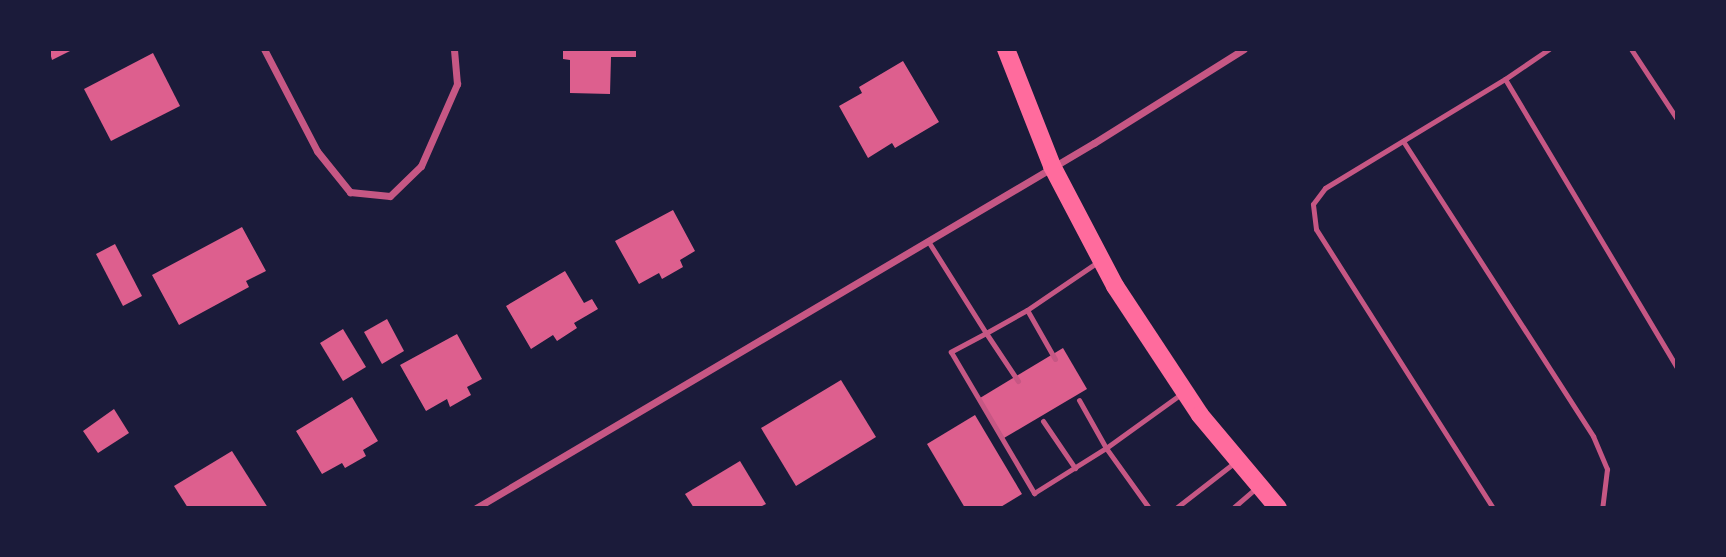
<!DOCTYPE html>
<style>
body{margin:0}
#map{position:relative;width:1726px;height:557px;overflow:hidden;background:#1b1b3a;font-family:Figtree,sans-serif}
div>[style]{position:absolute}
.building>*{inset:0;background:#dd5f8e}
.service>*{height:5px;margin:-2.5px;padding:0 2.5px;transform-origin:2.5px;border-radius:2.5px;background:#c65784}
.minor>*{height:7px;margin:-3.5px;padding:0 3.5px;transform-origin:3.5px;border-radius:3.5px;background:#c65784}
.primary>*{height:18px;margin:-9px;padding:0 9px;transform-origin:9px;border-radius:9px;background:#ff6b9d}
span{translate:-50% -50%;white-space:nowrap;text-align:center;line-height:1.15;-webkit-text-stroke:7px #1b1b3a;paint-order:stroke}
.frame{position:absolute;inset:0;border:51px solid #1b1b3a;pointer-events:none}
</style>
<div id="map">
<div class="building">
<i style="clip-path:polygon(49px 49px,74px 49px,52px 60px)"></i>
<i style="clip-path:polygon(563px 49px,636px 49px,636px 57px,611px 57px,610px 94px,570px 93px,570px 60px,563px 59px)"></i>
<i style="clip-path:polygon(153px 53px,180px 106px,111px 141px,84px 89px)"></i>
<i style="clip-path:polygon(903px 61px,939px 122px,895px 148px,892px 143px,868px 158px,839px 106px,862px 93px,859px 87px)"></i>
<i style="clip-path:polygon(673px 210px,695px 251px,680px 260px,683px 267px,662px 279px,659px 273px,639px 284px,615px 241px)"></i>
<i style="clip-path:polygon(242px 227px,266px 271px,246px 281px,249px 287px,179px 325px,152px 275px)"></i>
<i style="clip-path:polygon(115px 244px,142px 296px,123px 306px,96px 254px)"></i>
<i style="clip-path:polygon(565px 271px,584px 303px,592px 299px,598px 309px,574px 323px,577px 328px,557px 341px,553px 335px,531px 349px,506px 306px)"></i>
<i style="clip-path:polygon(387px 319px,404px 351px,382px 364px,364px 332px)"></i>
<i style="clip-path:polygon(343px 329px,366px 367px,343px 381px,320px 343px)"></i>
<i style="clip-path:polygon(457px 334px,482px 379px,467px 387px,471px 395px,450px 407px,447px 399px,426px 411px,400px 365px)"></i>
<i style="clip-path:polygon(1063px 348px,1087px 389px,1004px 438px,980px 398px)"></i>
<i style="clip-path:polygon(841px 380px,876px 437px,796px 486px,761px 428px)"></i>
<i style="clip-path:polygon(352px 397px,378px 441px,363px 450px,366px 456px,345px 468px,342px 463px,322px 474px,296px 431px)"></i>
<i style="clip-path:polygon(114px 409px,129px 433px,98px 453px,83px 431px)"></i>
<i style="clip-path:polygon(975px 415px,1022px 494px,999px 508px,965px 508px,927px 444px)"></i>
<i style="clip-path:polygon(232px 451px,268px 508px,188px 508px,174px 486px)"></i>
<i style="clip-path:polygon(740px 461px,766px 504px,758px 508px,694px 508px,685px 494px)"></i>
</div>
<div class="service">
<i style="left:1549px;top:49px;width:53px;rotate:145.7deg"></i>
<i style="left:1505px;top:79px;width:336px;rotate:59.2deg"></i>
<i style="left:1631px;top:49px;width:84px;rotate:56.7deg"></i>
<i style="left:1403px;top:141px;width:351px;rotate:57.2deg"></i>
<i style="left:1593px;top:436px;width:36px;rotate:67deg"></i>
<i style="left:1607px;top:469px;width:39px;rotate:97deg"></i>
<i style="left:928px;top:241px;width:109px;rotate:57.8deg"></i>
<i style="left:986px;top:333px;width:47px;rotate:-29.3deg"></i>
<i style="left:1055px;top:359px;width:56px;rotate:-119.7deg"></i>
<i style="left:1027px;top:310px;width:87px;rotate:-34.2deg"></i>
<i style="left:1018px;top:381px;width:58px;rotate:-123.7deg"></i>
<i style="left:986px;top:333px;width:40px;rotate:152deg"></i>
<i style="left:951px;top:352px;width:164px;rotate:59.5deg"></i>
<i style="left:1034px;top:493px;width:85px;rotate:-32deg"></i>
<i style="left:1106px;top:448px;width:55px;rotate:-119.4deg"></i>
<i style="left:1043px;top:421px;width:57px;rotate:55.8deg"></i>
<i style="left:1149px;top:508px;width:74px;rotate:-125.6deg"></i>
<i style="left:1106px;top:448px;width:92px;rotate:-35.8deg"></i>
<i style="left:1176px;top:508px;width:75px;rotate:-37.9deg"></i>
<i style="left:1233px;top:508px;width:30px;rotate:-41deg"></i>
<i style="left:1493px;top:508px;width:330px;rotate:-122.4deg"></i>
<i style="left:1316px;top:229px;width:25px;rotate:-97deg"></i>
<i style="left:1313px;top:204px;width:20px;rotate:-53deg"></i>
<i style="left:1325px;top:188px;width:210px;rotate:-31.2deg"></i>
</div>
<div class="minor">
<i style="left:264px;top:49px;width:115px;rotate:62.5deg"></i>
<i style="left:317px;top:151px;width:53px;rotate:51.2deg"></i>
<i style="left:350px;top:192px;width:40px;rotate:5.7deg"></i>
<i style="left:390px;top:196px;width:43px;rotate:-44.1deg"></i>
<i style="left:421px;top:166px;width:90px;rotate:-66.3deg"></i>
<i style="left:457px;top:84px;width:35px;rotate:-95deg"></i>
<i style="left:476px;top:508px;width:718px;rotate:-30.57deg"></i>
<i style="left:1094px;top:143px;width:177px;rotate:-32.1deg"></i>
</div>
<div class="primary">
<i style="left:1006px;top:49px;width:126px;rotate:68.5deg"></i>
<i style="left:1052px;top:166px;width:136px;rotate:62.3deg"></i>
<i style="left:1115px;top:286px;width:154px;rotate:56.6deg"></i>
<i style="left:1200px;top:415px;width:121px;rotate:50deg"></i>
</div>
<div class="frame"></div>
</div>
